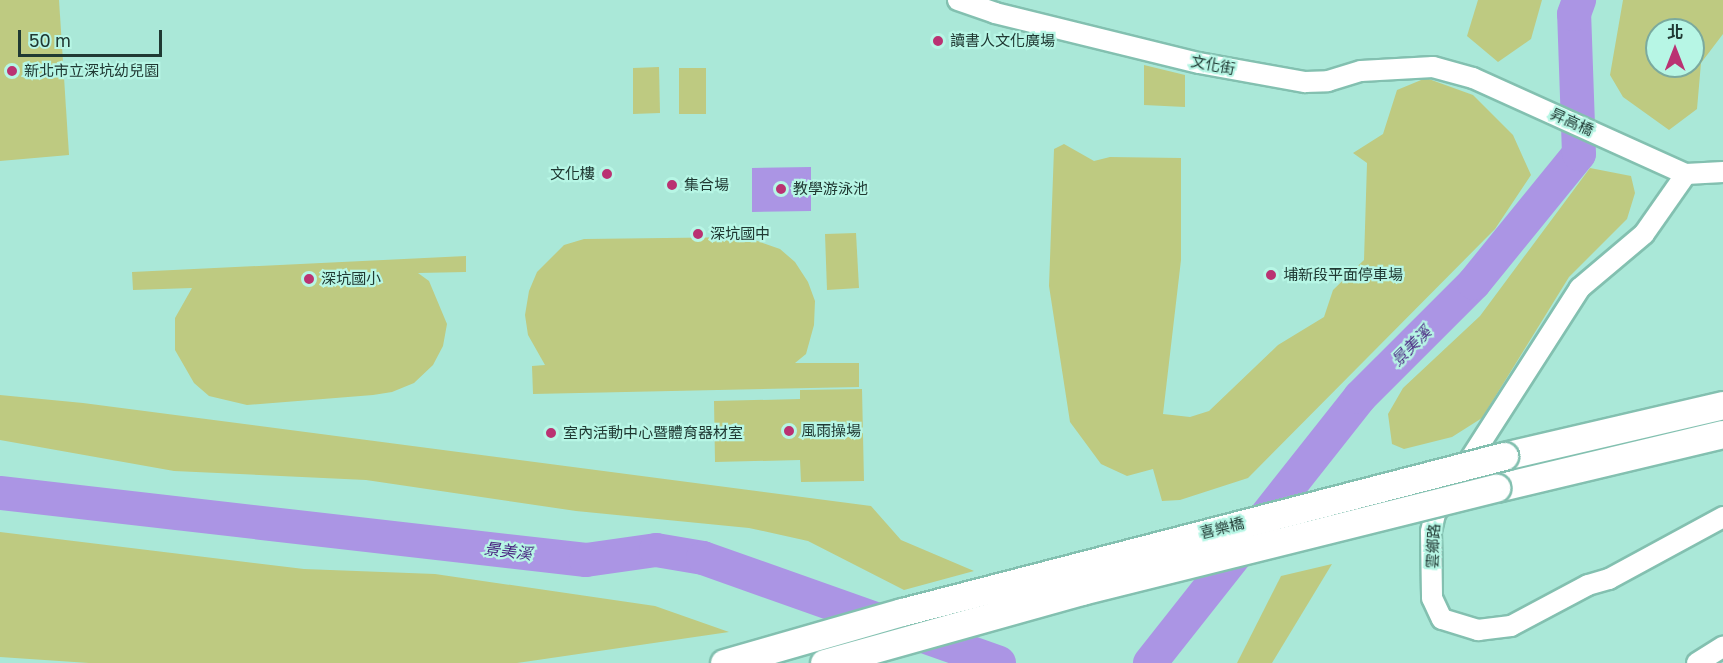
<!DOCTYPE html>
<meta charset="utf-8">
<style>
body{margin:0}
#map{position:relative;width:1723px;height:663px;overflow:hidden;background:#aae8d8;font-family:"Golos Text","Noto Sans TC",sans-serif}
div>[style]{position:absolute}
.green>*{inset:0;background:#beca81}
.water>*{inset:0;background:#ab95e4}
.river>*{height:34px;margin:-17px;padding:0 17px;transform-origin:17px;border-radius:17px;background:#ab95e4}
.roads{filter:drop-shadow(2px 0 #83c0b0) drop-shadow(-2px 0 #83c0b0) drop-shadow(0 2px #83c0b0) drop-shadow(0 -2px #83c0b0)}
.street>*{height:20px;margin:-10px;padding:0 10px;transform-origin:10px;border-radius:10px;background:#fff}
.secondary>*{height:27px;margin:-13.5px;padding:0 13.5px;transform-origin:13.5px;border-radius:13.5px;background:#fff}
.bridges{filter:drop-shadow(2px 0 #83c0b0) drop-shadow(-2px 0 #83c0b0) drop-shadow(0 2px #83c0b0) drop-shadow(0 -2px #83c0b0)}
.secondary-bridge>*{height:27px;margin:-13.5px;padding:0 13.5px;transform-origin:13.5px;border-radius:13.5px;background:#fff}
.dots>*{width:16px;height:16px;translate:-50% -50%;box-sizing:border-box;border:3px solid #b7f6e5;border-radius:50%}
span{translate:-50% -50%;white-space:nowrap;text-align:center;line-height:1.15;-webkit-text-stroke:4.5px #b7f6e5;paint-order:stroke}
.poi-label{font-size:15px;color:#203933}
.left{translate:0 -50%;text-align:left}
.right{translate:-100% -50%;text-align:right}
.street-label{font-size:15px;color:#203933}
.water-label{font-size:16px;color:#492581;font-style:italic}
.north{position:absolute;left:1645px;top:18px;width:60px;height:60px;box-sizing:border-box;background:#b7f6e5;border:2px solid #7baa9e;border-radius:50%;rotate:0deg;font-size:16px;font-weight:700;line-height:24px;text-align:center;color:#203933}
.north::after{content:'';display:block;margin:auto;width:21px;height:27px;background:#ba3272;clip-path:polygon(50% 0,100% 100%,50% 72%,0 100%)}
.scale{position:absolute;left:18px;top:30px;width:144px;height:27px;box-sizing:border-box;border:3px solid #203933;border-top:0;padding-left:8px;font-size:18px;line-height:21px;white-space:nowrap;color:#203933;-webkit-text-stroke:4px #b7f6e5;paint-order:stroke}
</style>
<div id="map">
<div class="green">
<i style="clip-path:polygon(0 0,59px 0,69px 155px,0 161px)"></i>
<i style="clip-path:polygon(1478px 0,1542px 0,1531px 39px,1498px 62px,1467px 36px)"></i>
<i style="clip-path:polygon(evenodd,1623px 0,1723px 0,1723px 34px,1701px 63px,1697px 109px,1669px 130px,1623px 97px,1610px 75px,1623px 0,1657px 30px,1693px 30px,1693px 66px,1657px 66px,1657px 30px)"></i>
<i style="clip-path:polygon(1144px 65px,1185px 75px,1185px 107px,1144px 105px)"></i>
<i style="clip-path:polygon(659px 67px,660px 113px,633px 114px,633px 68px)"></i>
<i style="clip-path:polygon(679px 68px,706px 68px,706px 114px,679px 114px)"></i>
<i style="clip-path:polygon(1426px 78px,1473px 95px,1513px 135px,1531px 175px,1495px 229px,1248px 478px,1180px 500px,1162px 501px,1153px 469px,1127px 476px,1101px 464px,1070px 422px,1049px 286px,1054px 149px,1064px 144px,1094px 161px,1110px 157px,1181px 158px,1181px 260px,1163px 414px,1190px 417px,1209px 411px,1278px 345px,1324px 317px,1333px 290px,1364px 260px,1367px 163px,1353px 153px,1383px 134px,1397px 90px)"></i>
<i style="clip-path:polygon(1590px 168px,1631px 176px,1635px 193px,1627px 219px,1569px 277px,1482px 418px,1452px 437px,1404px 449px,1392px 444px,1388px 414px,1403px 388px,1480px 316px)"></i>
<i style="clip-path:polygon(856px 233px,859px 288px,827px 290px,825px 234px)"></i>
<i style="clip-path:polygon(746px 237px,780px 249px,795px 262px,808px 282px,815px 301px,814px 325px,806px 354px,795px 363px,859px 363px,859px 387px,533px 394px,532px 366px,545px 365px,528px 335px,525px 315px,529px 291px,537px 272px,564px 245px,584px 239px)"></i>
<i style="clip-path:polygon(466px 256px,466px 272px,418px 273px,429px 281px,447px 324px,443px 346px,433px 365px,414px 383px,392px 392px,373px 395px,247px 405px,209px 396px,194px 383px,175px 350px,175px 318px,192px 288px,133px 290px,132px 272px)"></i>
<i style="clip-path:polygon(862px 389px,864px 481px,801px 482px,800px 460px,715px 462px,714px 401px,800px 399px,800px 390px)"></i>
<i style="clip-path:polygon(0 395px,83px 403px,871px 506px,901px 540px,974px 571px,904px 590px,808px 541px,749px 528px,576px 511px,366px 480px,174px 471px,0 440px)"></i>
<i style="clip-path:polygon(0 532px,304px 569px,435px 574px,655px 606px,729px 632px,517px 663px,89px 663px,0 657px)"></i>
<i style="clip-path:polygon(1332px 564px,1272px 663px,1237px 663px,1281px 576px)"></i>
</div>
<div class="water">
<i style="clip-path:polygon(811px 167px,811px 211px,752px 212px,752px 168px)"></i>
</div>
<div class="river">
<i style="left:0;top:493px;width:590px;rotate:6.52deg"></i>
<i style="left:586px;top:560px;width:71px;rotate:-8.1deg"></i>
<i style="left:656px;top:550px;width:48px;rotate:9.7deg"></i>
<i style="left:703px;top:558px;width:314px;rotate:19.5deg"></i>
<i style="left:1150px;top:663px;width:339px;rotate:-51.7deg"></i>
<i style="left:1360px;top:397px;width:161px;rotate:-45deg"></i>
<i style="left:1474px;top:283px;width:166px;rotate:-50.9deg"></i>
<i style="left:1579px;top:154px;width:140px;rotate:-92deg"></i>
<i style="left:1574px;top:14px;width:15px;rotate:-70deg"></i>
</div>
<div class="roads">
<div class="street">
<i style="left:958px;top:0;width:39px;rotate:19deg"></i>
<i style="left:995px;top:13px;width:210px;rotate:13.8deg"></i>
<i style="left:1199px;top:63px;width:108px;rotate:10.2deg"></i>
<i style="left:1305px;top:82px;width:23px;rotate:-2deg"></i>
<i style="left:1328px;top:81px;width:34px;rotate:-17deg"></i>
<i style="left:1361px;top:71px;width:72px;rotate:-3.2deg"></i>
<i style="left:1433px;top:67px;width:41px;rotate:15.4deg"></i>
<i style="left:1473px;top:78px;width:234px;rotate:24.3deg"></i>
<i style="left:1686px;top:174px;width:37px;rotate:-3deg"></i>
<i style="left:1686px;top:174px;width:73px;rotate:125deg"></i>
<i style="left:1644px;top:234px;width:84px;rotate:139.8deg"></i>
<i style="left:1580px;top:288px;width:269px;rotate:122.7deg"></i>
<i style="left:1435px;top:514px;width:18px;rotate:103deg"></i>
<i style="left:1431px;top:532px;width:66px;rotate:89.1deg"></i>
<i style="left:1432px;top:598px;width:23px;rotate:65deg"></i>
<i style="left:1442px;top:619px;width:38px;rotate:17deg"></i>
<i style="left:1478px;top:630px;width:33px;rotate:-7deg"></i>
<i style="left:1511px;top:626px;width:87px;rotate:-28deg"></i>
<i style="left:1588px;top:585px;width:22px;rotate:-16deg"></i>
<i style="left:1609px;top:579px;width:130px;rotate:-28.5deg"></i>
<i style="left:1697px;top:663px;width:31px;rotate:-32deg"></i>
</div>
<div class="secondary">
<i style="left:1504px;top:456px;width:225px;rotate:-13.1deg"></i>
<i style="left:1496px;top:488px;width:233px;rotate:-13.4deg"></i>
</div>
</div>
<div class="bridges">
<div class="secondary-bridge">
<i style="left:724px;top:663px;width:185px;rotate:-16deg"></i>
<i style="left:902px;top:612px;width:622px;rotate:-14.53deg"></i>
<i style="left:824px;top:663px;width:268px;rotate:-15.6deg"></i>
<i style="left:1082px;top:591px;width:427px;rotate:-14deg"></i>
</div>
</div>
<div class="dots">
<i style="left:938px;top:41px;background:#ba3272"></i>
<i style="left:12px;top:71px;background:#ba3272"></i>
<i style="left:607px;top:174px;background:#ba3272"></i>
<i style="left:672px;top:185px;background:#ba3272"></i>
<i style="left:781px;top:189px;background:#ba3272"></i>
<i style="left:698px;top:234px;background:#ba3272"></i>
<i style="left:1271px;top:275px;background:#ba3272"></i>
<i style="left:309px;top:279px;background:#ba3272"></i>
<i style="left:789px;top:431px;background:#ba3272"></i>
<i style="left:551px;top:433px;background:#ba3272"></i>
</div>
<div class="poi-label">
<span class="left" style="left:950px;top:41px">讀書人文化廣場</span>
<span class="left" style="left:24px;top:71px">新北市立深坑幼兒園</span>
<span class="right" style="left:595px;top:174px">文化樓</span>
<span class="left" style="left:684px;top:185px">集合場</span>
<span class="left" style="left:793px;top:189px">教學游泳池</span>
<span class="left" style="left:710px;top:234px">深坑國中</span>
<span class="left" style="left:1283px;top:275px">埔新段平面停車場</span>
<span class="left" style="left:321px;top:279px">深坑國小</span>
<span class="left" style="left:801px;top:431px">風雨操場</span>
<span class="left" style="left:563px;top:433px">室內活動中心暨體育器材室</span>
</div>
<div class="street-label">
<span style="left:1213px;top:65px;rotate:11deg">文化街</span>
<span style="left:1572px;top:122px;rotate:24deg">昇高橋</span>
<span style="left:1222px;top:528px;rotate:-14deg">喜樂橋</span>
<span style="left:1433px;top:546px;rotate:-87deg">雲鄉路</span>
</div>
<div class="water-label">
<span style="left:1411px;top:346px;rotate:-45deg">景美溪</span>
<span style="left:508px;top:551px;rotate:7deg">景美溪</span>
</div>
<div class="north">北</div>
<div class="scale">50 m</div>
</div>
